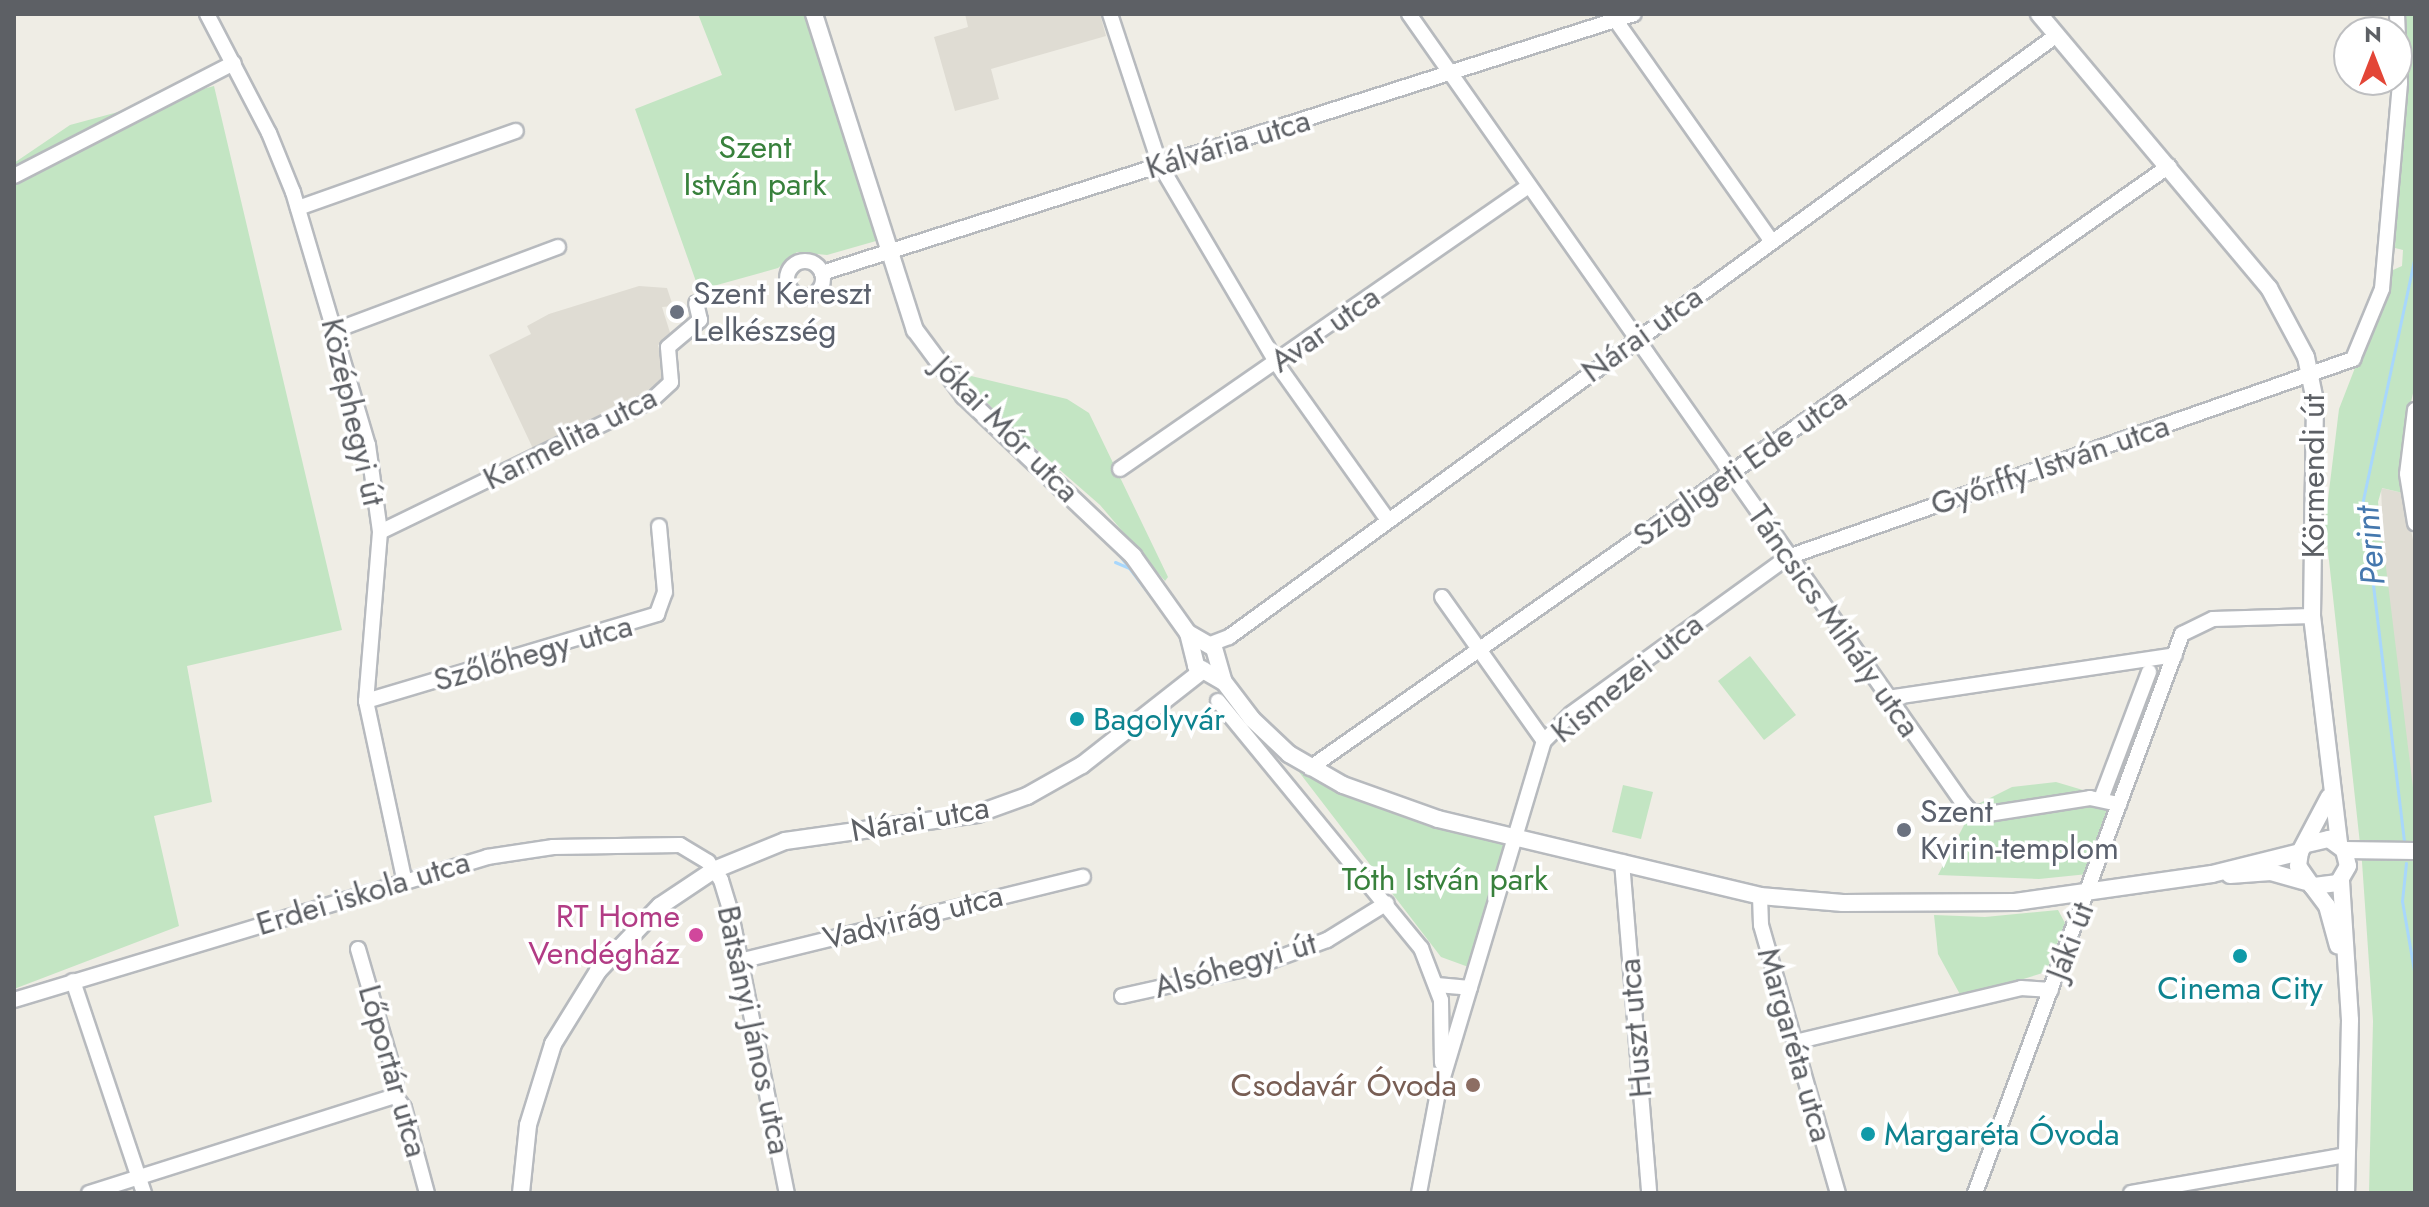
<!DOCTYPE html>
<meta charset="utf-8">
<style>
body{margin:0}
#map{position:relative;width:2429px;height:1207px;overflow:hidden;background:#efede5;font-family:Jost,sans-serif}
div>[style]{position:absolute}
.education>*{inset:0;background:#dfdcd3}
.green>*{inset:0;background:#c3e5c3}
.stream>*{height:3px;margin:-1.5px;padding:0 1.5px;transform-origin:1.5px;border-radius:1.5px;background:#a8d7fc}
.roads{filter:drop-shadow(2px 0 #b7babe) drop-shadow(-2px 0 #b7babe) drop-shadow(0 2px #b7babe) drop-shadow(0 -2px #b7babe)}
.minor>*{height:14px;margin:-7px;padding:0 7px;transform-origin:7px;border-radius:7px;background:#fff}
.minor>.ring{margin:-7px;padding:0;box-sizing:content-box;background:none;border:14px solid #fff;border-radius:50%}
.tertiary>*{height:16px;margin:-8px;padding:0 8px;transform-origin:8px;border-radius:8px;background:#fff}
.dots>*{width:22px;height:22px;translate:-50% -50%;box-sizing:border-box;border:4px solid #fff;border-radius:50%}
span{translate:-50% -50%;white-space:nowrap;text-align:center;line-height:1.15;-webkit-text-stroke:7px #fff;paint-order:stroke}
.street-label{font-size:32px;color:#5d6065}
.park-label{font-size:32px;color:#38813c}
.worship-label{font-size:32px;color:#5b616d}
.left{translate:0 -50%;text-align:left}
.culture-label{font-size:32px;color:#0d838f}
.hotel-label{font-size:32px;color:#b23c85}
.right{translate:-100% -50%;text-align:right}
.education-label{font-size:32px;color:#785e54}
.water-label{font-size:34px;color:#4578ae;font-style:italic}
.frame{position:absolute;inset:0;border:16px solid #5d6065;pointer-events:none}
.north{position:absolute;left:2333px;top:16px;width:80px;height:80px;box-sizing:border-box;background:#fff;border:2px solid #bebfc1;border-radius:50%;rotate:0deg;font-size:22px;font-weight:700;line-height:32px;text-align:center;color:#5d6065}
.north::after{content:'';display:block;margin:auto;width:28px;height:36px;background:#e34637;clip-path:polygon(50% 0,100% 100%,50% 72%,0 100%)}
</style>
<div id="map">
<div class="education">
<i style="clip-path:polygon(965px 14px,1100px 14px,1106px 36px,991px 69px,999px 99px,955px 111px,934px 37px,968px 27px)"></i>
<i style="clip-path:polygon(639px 286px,667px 288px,673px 306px,662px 307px,672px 339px,658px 345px,668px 381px,645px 400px,536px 455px,489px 355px,531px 334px,527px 326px,549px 314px)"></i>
<i style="clip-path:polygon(2381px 488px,2403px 493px,2415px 549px,2414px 804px,2385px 575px)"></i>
</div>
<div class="green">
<i style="clip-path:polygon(698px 14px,806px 14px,876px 241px,827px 255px,797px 252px,778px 268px,699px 290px,635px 109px,722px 75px)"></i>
<i style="clip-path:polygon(2403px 14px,2415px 14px,2415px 384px,2403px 439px,2403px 493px,2382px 488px,2378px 502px,2415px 804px,2415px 1193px,2369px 1193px,2373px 1021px,2362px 862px,2325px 524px,2339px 409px,2393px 270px,2402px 266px,2403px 250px,2395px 248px)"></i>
<i style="clip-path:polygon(214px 86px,342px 630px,187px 666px,212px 802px,154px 816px,179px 926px,14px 989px,14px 163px,70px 125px)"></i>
<i style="clip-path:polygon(967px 375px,1067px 399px,1089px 413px,1168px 577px,1165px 581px,1100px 505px,1013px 429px,963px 378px)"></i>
<i style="clip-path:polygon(1750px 656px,1796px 715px,1764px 740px,1718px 681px)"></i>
<i style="clip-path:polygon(1299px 772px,1410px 819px,1509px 838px,1474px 969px,1441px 957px)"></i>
<i style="clip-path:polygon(2056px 782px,2113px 799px,2088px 874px,2039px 879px,1938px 875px,1974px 806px,2012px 787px)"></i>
<i style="clip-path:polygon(1623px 785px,1653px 792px,1641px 839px,1612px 832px)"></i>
<i style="clip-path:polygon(2058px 910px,2065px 923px,2046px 972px,1962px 998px,1938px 954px,1934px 915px,1985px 917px)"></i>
</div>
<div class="stream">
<i style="left:1117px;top:552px;width:58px;rotate:52.7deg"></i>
<i style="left:1115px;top:562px;width:15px;rotate:23deg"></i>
<i style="left:2404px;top:841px;width:343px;rotate:-96.9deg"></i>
<i style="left:2363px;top:500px;width:250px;rotate:-78deg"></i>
<i style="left:2406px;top:863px;width:38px;rotate:96deg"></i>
<i style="left:2402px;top:901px;width:76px;rotate:80.2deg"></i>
</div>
<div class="roads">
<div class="minor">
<i style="left:207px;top:14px;width:134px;rotate:62.5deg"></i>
<i style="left:269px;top:133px;width:64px;rotate:67.9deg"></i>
<i style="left:293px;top:192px;width:264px;rotate:73.5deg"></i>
<i style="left:368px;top:445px;width:88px;rotate:82.1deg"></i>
<i style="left:380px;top:532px;width:170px;rotate:94.7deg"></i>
<i style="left:366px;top:701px;width:181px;rotate:77.9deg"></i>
<i style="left:1110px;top:14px;width:159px;rotate:71.7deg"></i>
<i style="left:1160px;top:165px;width:231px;rotate:59.5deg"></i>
<i style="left:1277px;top:364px;width:191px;rotate:54.6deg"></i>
<i style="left:1409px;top:14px;width:964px;rotate:54.93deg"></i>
<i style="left:1963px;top:803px;width:12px;rotate:48deg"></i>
<i style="left:1971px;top:812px;width:17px;rotate:7deg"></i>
<i style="left:1988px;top:814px;width:103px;rotate:-8.9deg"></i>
<i style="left:2090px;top:798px;width:30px;rotate:12deg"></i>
<i style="left:1612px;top:15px;width:276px;rotate:54.8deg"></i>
<i style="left:14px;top:176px;width:247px;rotate:-27.2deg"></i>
<i style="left:298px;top:208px;width:231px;rotate:-19.5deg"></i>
<i class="ring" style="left:787px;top:261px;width:22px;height:22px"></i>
<i style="left:822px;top:273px;width:852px;rotate:-17.69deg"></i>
<i style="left:336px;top:330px;width:237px;rotate:-20.5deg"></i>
<i style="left:2415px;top:410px;width:64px;rotate:97.1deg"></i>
<i style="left:2407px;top:474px;width:50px;rotate:80.7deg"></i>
<i style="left:1120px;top:469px;width:497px;rotate:-34.7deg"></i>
<i style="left:380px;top:532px;width:302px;rotate:-25.9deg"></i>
<i style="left:652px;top:400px;width:26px;rotate:-43deg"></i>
<i style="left:671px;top:382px;width:35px;rotate:-95deg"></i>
<i style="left:668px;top:347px;width:42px;rotate:-40.2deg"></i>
<i style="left:700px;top:320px;width:17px;rotate:-103deg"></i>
<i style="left:1442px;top:597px;width:176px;rotate:54.7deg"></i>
<i style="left:1208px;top:645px;width:22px;rotate:-21deg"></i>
<i style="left:1229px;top:637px;width:1024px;rotate:-36.02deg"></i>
<i style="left:1888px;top:698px;width:290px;rotate:-8.5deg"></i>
<i style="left:366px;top:701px;width:304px;rotate:-16.6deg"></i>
<i style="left:657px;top:614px;width:23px;rotate:-70deg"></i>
<i style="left:665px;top:592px;width:66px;rotate:-95.2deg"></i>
<i style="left:1218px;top:701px;width:320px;rotate:50.6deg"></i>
<i style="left:1421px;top:948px;width:56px;rotate:69deg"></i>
<i style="left:1441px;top:1000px;width:63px;rotate:89.1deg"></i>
<i style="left:1310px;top:768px;width:1049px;rotate:-35.02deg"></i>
<i style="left:2101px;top:799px;width:136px;rotate:-69.3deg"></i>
<i style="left:1622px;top:862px;width:332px;rotate:85.3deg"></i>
<i style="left:1760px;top:896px;width:29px;rotate:88deg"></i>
<i style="left:1761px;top:925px;width:279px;rotate:74deg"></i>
<i style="left:358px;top:949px;width:136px;rotate:73.8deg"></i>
<i style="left:396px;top:1080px;width:16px;rotate:94deg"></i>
<i style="left:395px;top:1096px;width:15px;rotate:53deg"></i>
<i style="left:404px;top:1108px;width:88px;rotate:74.9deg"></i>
<i style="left:744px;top:960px;width:349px;rotate:-13.8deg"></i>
<i style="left:73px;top:981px;width:224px;rotate:71.5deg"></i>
<i style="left:1437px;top:985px;width:33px;rotate:5deg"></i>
<i style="left:1122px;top:996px;width:138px;rotate:-12.5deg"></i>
<i style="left:1257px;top:966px;width:75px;rotate:-20.4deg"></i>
<i style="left:1327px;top:940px;width:70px;rotate:-31.7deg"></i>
<i style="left:14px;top:1000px;width:494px;rotate:-16.8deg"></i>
<i style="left:487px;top:857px;width:67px;rotate:-8.6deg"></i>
<i style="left:553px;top:847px;width:127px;rotate:-0.9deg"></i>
<i style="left:680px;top:845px;width:33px;rotate:31deg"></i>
<i style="left:708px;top:862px;width:22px;rotate:54deg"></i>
<i style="left:721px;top:880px;width:30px;rotate:73deg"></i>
<i style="left:730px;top:909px;width:290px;rotate:78.7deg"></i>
<i style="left:1795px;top:1042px;width:232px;rotate:-13.4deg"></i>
<i style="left:2021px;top:988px;width:30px;rotate:4deg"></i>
<i style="left:1438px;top:1094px;width:369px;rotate:-73.3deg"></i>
<i style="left:1544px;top:741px;width:38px;rotate:-45deg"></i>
<i style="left:1571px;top:714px;width:268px;rotate:-35.9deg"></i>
<i style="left:1788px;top:557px;width:599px;rotate:-19.31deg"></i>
<i style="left:2353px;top:359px;width:76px;rotate:-67.5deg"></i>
<i style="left:2382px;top:289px;width:207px;rotate:-85deg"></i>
<i style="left:2400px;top:83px;width:69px;rotate:-92.5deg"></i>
<i style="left:89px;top:1193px;width:321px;rotate:-17.6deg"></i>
<i style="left:1419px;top:1193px;width:108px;rotate:-79.3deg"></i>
<i style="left:1975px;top:1193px;width:596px;rotate:-69.68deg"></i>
<i style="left:2182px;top:634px;width:34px;rotate:-26deg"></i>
<i style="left:2213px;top:619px;width:99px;rotate:-1.7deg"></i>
<i style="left:2131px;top:1193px;width:218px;rotate:-10deg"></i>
</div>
<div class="tertiary">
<i style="left:814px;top:14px;width:332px;rotate:72.3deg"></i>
<i style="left:915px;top:330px;width:82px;rotate:53.4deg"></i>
<i style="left:964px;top:396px;width:233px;rotate:43.4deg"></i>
<i style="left:1133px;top:556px;width:95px;rotate:54.5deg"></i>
<i style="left:1188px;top:633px;width:30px;rotate:30deg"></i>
<i style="left:1214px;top:648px;width:35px;rotate:74deg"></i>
<i style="left:2039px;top:14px;width:358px;rotate:50deg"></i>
<i style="left:2269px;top:288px;width:78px;rotate:61.8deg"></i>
<i style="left:2306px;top:357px;width:45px;rotate:78.4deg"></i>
<i style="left:2315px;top:401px;width:215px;rotate:90.8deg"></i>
<i style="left:2312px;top:616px;width:230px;rotate:83.2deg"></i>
<i style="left:1188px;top:633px;width:34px;rotate:76deg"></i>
<i style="left:1196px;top:666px;width:32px;rotate:30deg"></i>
<i style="left:1224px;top:682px;width:46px;rotate:52.9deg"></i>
<i style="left:1252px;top:719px;width:51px;rotate:43.4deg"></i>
<i style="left:1289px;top:754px;width:62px;rotate:29.9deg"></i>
<i style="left:1343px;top:785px;width:101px;rotate:19.7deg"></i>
<i style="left:1438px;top:819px;width:331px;rotate:13.4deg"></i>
<i style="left:1760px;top:896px;width:83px;rotate:4.8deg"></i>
<i style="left:1843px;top:903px;width:172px;rotate:-0.3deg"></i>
<i style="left:2015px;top:902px;width:199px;rotate:-8.1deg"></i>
<i style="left:2212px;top:874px;width:91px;rotate:-14deg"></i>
<i style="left:2307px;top:844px;width:23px;rotate:-13deg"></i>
<i style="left:2329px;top:839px;width:19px;rotate:36deg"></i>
<i style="left:2344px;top:850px;width:16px;rotate:76deg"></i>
<i style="left:2348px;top:866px;width:20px;rotate:120deg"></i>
<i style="left:2338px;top:883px;width:26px;rotate:173deg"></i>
<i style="left:2312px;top:886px;width:24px;rotate:-125deg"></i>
<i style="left:2298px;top:866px;width:14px;rotate:-82deg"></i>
<i style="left:2300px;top:852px;width:62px;rotate:-62.2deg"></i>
<i style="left:2344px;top:850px;width:71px;rotate:0.8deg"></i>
<i style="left:2230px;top:875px;width:41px;rotate:-4.2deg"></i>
<i style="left:2271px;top:872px;width:35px;rotate:16deg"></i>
<i style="left:2341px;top:881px;width:139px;rotate:86.3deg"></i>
<i style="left:2350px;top:1020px;width:173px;rotate:91.3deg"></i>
<i style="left:2312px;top:886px;width:25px;rotate:53deg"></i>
<i style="left:2327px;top:906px;width:41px;rotate:74.6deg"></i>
<i style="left:521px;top:1193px;width:68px;rotate:-84.1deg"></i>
<i style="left:528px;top:1125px;width:85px;rotate:-72.8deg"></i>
<i style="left:553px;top:1044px;width:86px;rotate:-58.3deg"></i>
<i style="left:598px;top:971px;width:90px;rotate:-46.4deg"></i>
<i style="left:660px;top:906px;width:65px;rotate:-33.7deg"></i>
<i style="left:714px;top:870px;width:77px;rotate:-22.2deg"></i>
<i style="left:785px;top:841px;width:194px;rotate:-8deg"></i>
<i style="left:977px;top:814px;width:53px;rotate:-19.8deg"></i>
<i style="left:1027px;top:796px;width:63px;rotate:-29.4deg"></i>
<i style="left:1082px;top:765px;width:154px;rotate:-38.1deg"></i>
</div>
</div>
<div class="dots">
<i style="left:677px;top:312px;background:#6b7280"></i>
<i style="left:1077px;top:719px;background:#0f9aa8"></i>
<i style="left:1904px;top:830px;background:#6b7280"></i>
<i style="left:696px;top:935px;background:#d1479c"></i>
<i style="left:2240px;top:956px;background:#0f9aa8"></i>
<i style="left:1473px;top:1085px;background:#8d6e63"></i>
<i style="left:1868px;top:1134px;background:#0f9aa8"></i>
</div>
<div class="street-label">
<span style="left:1228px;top:144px;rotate:-17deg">Kálvária utca</span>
<span style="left:1325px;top:329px;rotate:-35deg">Avar utca</span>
<span style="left:1642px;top:334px;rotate:-36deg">Nárai utca</span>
<span style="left:353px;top:412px;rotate:77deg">Középhegyi út</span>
<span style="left:1006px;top:429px;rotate:45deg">Jókai Mór utca</span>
<span style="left:570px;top:438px;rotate:-27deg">Karmelita utca</span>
<span style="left:2050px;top:465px;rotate:-19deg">Győrffy István utca</span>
<span style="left:1740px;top:467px;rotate:-35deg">Szigligeti Ede utca</span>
<span style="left:2313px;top:476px;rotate:-90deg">Körmendi út</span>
<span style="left:1834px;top:621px;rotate:55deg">Táncsics Mihály utca</span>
<span style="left:533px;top:653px;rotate:-16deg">Szőlőhegy utca</span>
<span style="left:1627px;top:678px;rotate:-39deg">Kismezei utca</span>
<span style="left:920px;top:819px;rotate:-10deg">Nárai utca</span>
<span style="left:363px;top:893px;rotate:-17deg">Erdei iskola utca</span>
<span style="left:913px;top:917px;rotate:-14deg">Vadvirág utca</span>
<span style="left:2070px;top:941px;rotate:-69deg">Jáki út</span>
<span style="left:1235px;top:965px;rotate:-16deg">Alsóhegyi út</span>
<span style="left:1635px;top:1028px;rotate:-95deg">Huszt utca</span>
<span style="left:754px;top:1030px;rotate:78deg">Batsányi János utca</span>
<span style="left:1795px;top:1045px;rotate:74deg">Margaréta utca</span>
<span style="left:393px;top:1071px;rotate:74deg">Lőportár utca</span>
</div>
<div class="park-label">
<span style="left:755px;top:166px">Szent<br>István park</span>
<span style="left:1445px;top:879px">Tóth István park</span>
</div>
<div class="worship-label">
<span class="left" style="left:693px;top:312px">Szent Kereszt<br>Lelkészség</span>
<span class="left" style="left:1920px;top:830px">Szent<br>Kvirin-templom</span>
</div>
<div class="culture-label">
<span class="left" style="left:1093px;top:719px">Bagolyvár</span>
<span style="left:2240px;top:988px">Cinema City</span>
<span class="left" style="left:1884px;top:1134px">Margaréta Óvoda</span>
</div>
<div class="hotel-label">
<span class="right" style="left:680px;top:935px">RT Home<br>Vendégház</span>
</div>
<div class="education-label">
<span class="right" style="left:1457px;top:1085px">Csodavár Óvoda</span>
</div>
<div class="water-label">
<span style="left:2370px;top:546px;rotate:-95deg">Perint</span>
</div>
<div class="frame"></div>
<div class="north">N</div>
</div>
